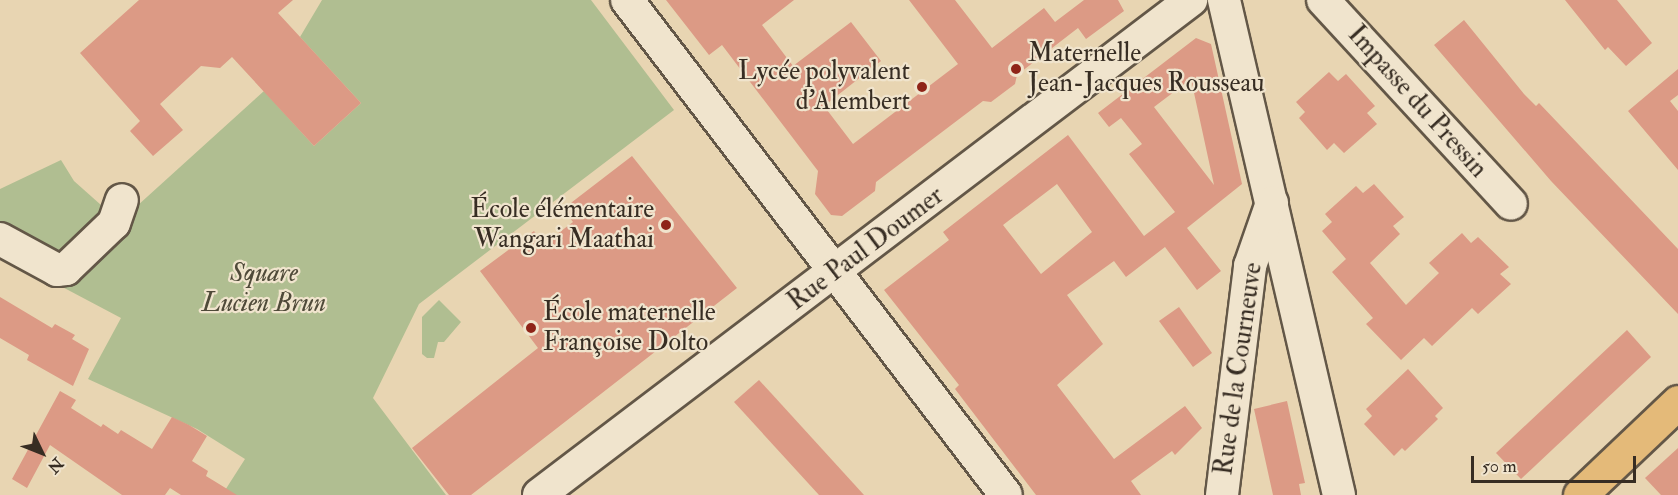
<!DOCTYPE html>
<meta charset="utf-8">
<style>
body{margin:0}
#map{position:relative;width:1678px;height:495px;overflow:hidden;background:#e8d5b2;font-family:"IM FELL Double Pica",serif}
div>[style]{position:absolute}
.green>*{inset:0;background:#b0be91}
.building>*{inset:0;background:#dc9a85}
.roads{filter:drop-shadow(2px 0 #635747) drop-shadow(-2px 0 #635747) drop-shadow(0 2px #635747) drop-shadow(0 -2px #635747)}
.minor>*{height:32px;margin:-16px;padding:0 16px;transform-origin:16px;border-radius:16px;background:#f0e4cd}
.major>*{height:33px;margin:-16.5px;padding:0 16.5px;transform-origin:16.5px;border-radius:16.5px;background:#e4ba79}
.dots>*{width:16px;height:16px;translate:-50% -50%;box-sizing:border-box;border:3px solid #f0e4cd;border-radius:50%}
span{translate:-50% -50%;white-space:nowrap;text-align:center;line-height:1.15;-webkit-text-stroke:4.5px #f0e4cd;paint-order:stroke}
.poi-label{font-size:26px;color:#372d23}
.left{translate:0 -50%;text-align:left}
.right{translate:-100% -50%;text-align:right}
.street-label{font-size:26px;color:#372d23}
.park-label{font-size:26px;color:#4f4a39;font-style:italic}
.north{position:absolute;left:12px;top:423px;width:60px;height:60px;-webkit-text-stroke:4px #f0e4cd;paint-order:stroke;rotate:133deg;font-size:16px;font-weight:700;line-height:24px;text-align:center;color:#372d23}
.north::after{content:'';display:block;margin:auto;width:21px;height:27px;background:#372d23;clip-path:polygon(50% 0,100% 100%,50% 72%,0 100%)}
.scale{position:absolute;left:1471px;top:456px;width:165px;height:27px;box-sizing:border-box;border:3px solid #372d23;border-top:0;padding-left:8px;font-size:18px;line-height:21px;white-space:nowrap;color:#372d23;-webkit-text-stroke:4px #f0e4cd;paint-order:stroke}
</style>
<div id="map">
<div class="green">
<i style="clip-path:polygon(322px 0,591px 0,674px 110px,419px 304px,373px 398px,446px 495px,222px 495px,245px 459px,197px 429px,88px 379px,121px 318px,0 254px,0 189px,61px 160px,74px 181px,101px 205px,137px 206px,264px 91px,314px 146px,361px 103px,300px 37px)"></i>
<i style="clip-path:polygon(439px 300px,461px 322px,444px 342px,438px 342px,434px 358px,427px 358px,422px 354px,422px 317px)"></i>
</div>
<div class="building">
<i style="clip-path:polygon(139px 0,293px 0,278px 13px,361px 103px,314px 146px,232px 57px,220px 68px,201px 66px,160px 104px,183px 130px,153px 156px,130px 131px,140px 121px,80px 53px)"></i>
<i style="clip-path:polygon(666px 0,794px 0,762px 25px,793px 66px,851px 22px,881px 61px,824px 106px,853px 144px,958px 64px,909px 0,955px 0,992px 48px,1044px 8px,1055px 22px,1084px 0,1118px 0,1124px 11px,1086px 39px,1078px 28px,1017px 75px,1015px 84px,991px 102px,983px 101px,876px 182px,875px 191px,842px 216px,831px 215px,815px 194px,818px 171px,722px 45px,709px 55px)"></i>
<i style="clip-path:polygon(1565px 0,1617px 0,1652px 43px,1626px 66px,1608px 47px,1605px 50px)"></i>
<i style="clip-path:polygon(1464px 20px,1524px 94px,1536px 106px,1539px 103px,1678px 249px,1678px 314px,1551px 181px,1434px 45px)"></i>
<i style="clip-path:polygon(evenodd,1196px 38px,1211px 44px,1242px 184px,1187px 228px,1221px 271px,1197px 290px,1165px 247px,1126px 277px,1114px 261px,1067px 295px,1103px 344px,1057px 385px,1114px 459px,1185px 406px,1202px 428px,1175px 455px,1172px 451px,1131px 481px,1141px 495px,1036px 495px,955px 389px,959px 385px,884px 290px,949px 240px,943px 232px,1068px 135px,1144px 236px,1175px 212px,1129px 154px,1142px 144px,1121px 118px,1109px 127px,1098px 113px,1196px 38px,1191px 79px,1214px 185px,1154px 107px,1191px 79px,1196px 38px,1057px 184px,1092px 232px,1041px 274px,1003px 225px,1057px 184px)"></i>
<i style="clip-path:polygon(1678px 69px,1678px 95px,1670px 101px,1678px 111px,1678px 170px,1628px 111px)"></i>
<i style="clip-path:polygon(1329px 72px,1338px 81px,1346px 74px,1375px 106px,1367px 113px,1377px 124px,1344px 153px,1334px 143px,1327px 150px,1299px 118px,1305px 112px,1296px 102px)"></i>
<i style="clip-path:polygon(632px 156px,737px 288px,471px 495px,449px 495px,412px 448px,538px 348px,480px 271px,534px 231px,544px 244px,573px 222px,563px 209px)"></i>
<i style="clip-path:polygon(1374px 184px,1404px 217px,1393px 226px,1400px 234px,1370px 263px,1406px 305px,1439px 273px,1429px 263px,1462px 233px,1471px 243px,1478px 237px,1509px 267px,1500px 274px,1511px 284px,1478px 314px,1472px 308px,1432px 346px,1424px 338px,1401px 360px,1366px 324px,1373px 318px,1332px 272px,1346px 259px,1322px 231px,1332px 222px,1325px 214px,1356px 186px,1363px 193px)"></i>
<i style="clip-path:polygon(0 297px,52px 328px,55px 324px,75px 335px,72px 339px,89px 349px,73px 386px,27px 360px,29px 355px,0 338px)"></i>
<i style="clip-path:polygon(1179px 307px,1212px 353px,1193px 367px,1159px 321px)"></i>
<i style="clip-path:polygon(1627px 330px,1651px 357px,1521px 479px,1496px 453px)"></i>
<i style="clip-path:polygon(1408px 369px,1443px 408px,1435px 416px,1438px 419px,1405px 451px,1402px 448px,1394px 456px,1364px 424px,1372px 416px,1366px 409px)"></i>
<i style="clip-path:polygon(759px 380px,771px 393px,864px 495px,819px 495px,734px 402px)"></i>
<i style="clip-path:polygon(60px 391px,76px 400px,71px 408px,101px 427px,103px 424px,118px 434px,121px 430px,152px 449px,172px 417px,189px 425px,207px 436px,192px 461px,208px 471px,206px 476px,237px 495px,181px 495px,170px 488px,165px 495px,122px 495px,50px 445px,27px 488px,12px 479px)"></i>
<i style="clip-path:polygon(1287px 401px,1305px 483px,1299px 484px,1301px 495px,1273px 495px,1254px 409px)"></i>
<i style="clip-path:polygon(1678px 448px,1678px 495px,1661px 495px,1645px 478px)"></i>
</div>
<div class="roads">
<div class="minor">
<i style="left:627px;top:0;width:623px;rotate:52.56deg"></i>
<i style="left:1224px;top:0;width:508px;rotate:76.92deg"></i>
<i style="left:1323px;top:0;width:277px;rotate:47.3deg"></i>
<i style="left:0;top:239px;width:65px;rotate:28.5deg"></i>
<i style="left:57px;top:270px;width:9px;rotate:-6deg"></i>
<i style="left:66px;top:269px;width:66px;rotate:-43.8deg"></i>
<i style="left:114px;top:223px;width:24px;rotate:-71deg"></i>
<i style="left:539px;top:495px;width:819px;rotate:-37.21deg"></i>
<i style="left:1222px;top:495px;width:231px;rotate:-83deg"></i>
<i style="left:1250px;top:266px;width:67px;rotate:-70.8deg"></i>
</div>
<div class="major">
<i style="left:1580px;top:495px;width:135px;rotate:-43.5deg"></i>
</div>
</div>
<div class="dots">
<i style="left:1016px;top:69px;background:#8f2418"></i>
<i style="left:922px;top:87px;background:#8f2418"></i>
<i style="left:666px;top:225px;background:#8f2418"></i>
<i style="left:531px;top:328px;background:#8f2418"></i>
</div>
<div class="poi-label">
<span class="left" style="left:1028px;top:69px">Maternelle<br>Jean-Jacques Rousseau</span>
<span class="right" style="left:910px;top:87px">Lycée polyvalent<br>d'Alembert</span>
<span class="right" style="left:654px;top:225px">École élémentaire<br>Wangari Maathai</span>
<span class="left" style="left:543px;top:328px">École maternelle<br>Françoise Dolto</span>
</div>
<div class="street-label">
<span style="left:1417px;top:102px;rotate:48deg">Impasse du Pressin</span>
<span style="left:866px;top:249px;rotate:-37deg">Rue Paul Doumer</span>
<span style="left:1239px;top:369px;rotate:-82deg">Rue de la Courneuve</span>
</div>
<div class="park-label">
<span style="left:264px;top:289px">Square<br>Lucien Brun</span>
</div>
<div class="north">N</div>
<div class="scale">50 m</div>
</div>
